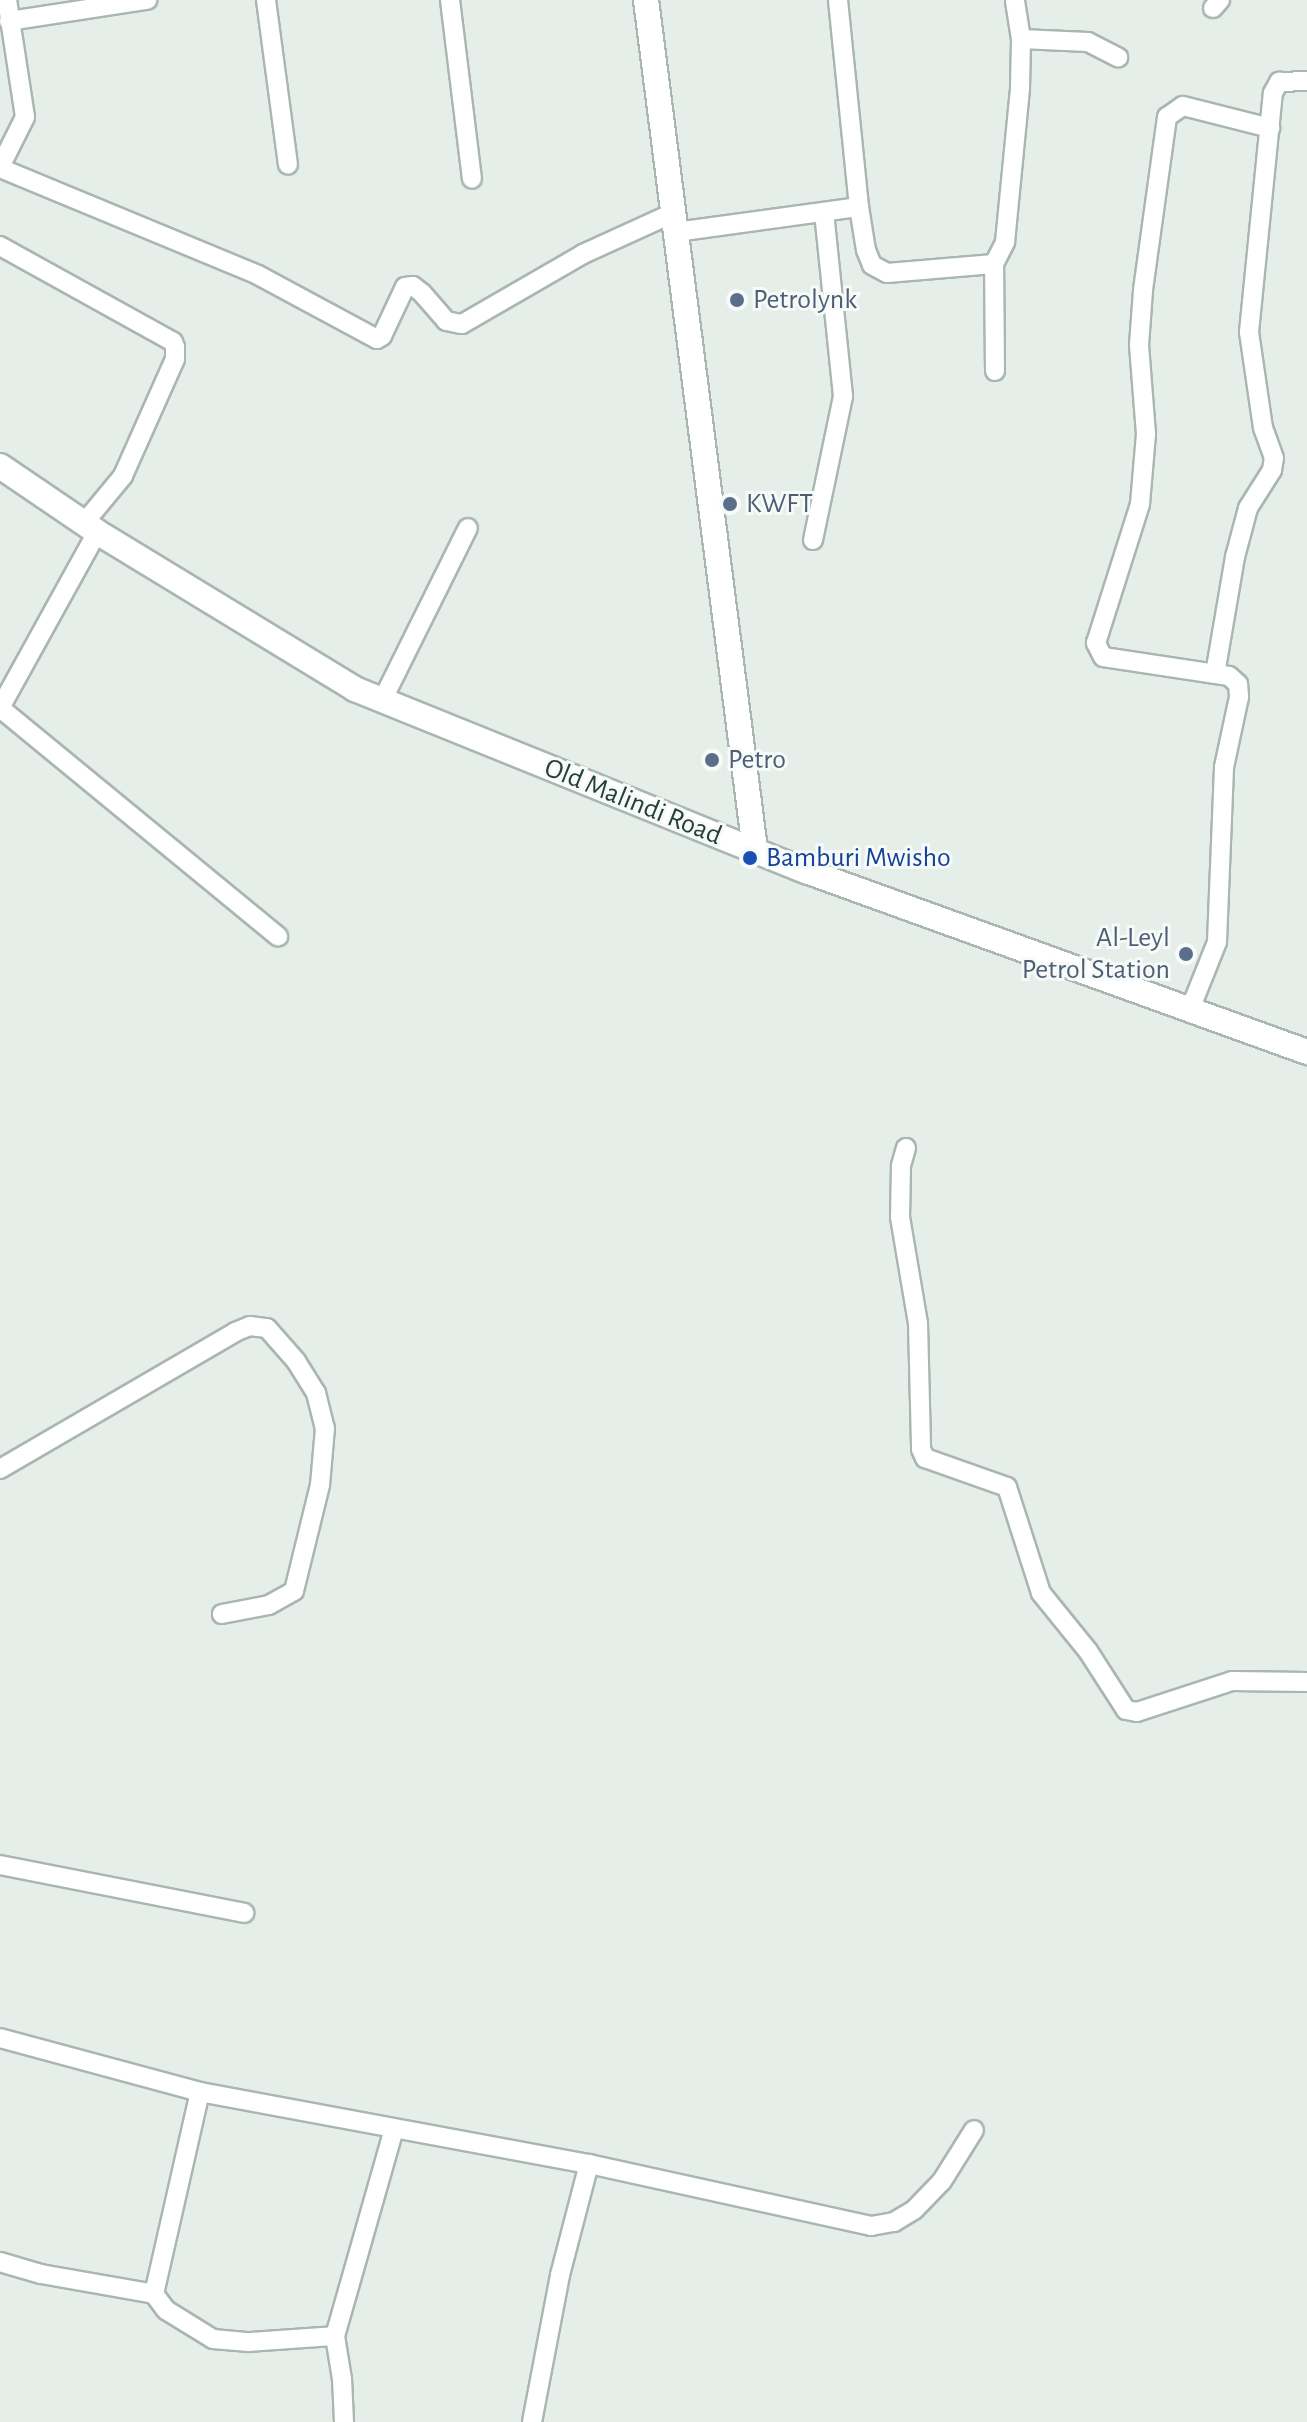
<!DOCTYPE html>
<style>
body{margin:0}
#map{position:relative;width:1307px;height:2422px;overflow:hidden;background:#e6eeea;font-family:"Alegreya Sans",sans-serif}
div>[style]{position:absolute}
.roads{filter:drop-shadow(2px 0 #a9b6b1) drop-shadow(-2px 0 #a9b6b1) drop-shadow(0 2px #a9b6b1) drop-shadow(0 -2px #a9b6b1)}
.street>*{height:18px;margin:-9px;padding:0 9px;transform-origin:9px;border-radius:9px;background:#fff}
.secondary>*{height:24px;margin:-12px;padding:0 12px;transform-origin:12px;border-radius:12px;background:#fff}
.dots>*{width:22px;height:22px;translate:-50% -50%;box-sizing:border-box;border:4px solid #f6faf8;border-radius:50%}
span{translate:-50% -50%;white-space:nowrap;text-align:center;line-height:1.15;-webkit-text-stroke:6px #f6faf8;paint-order:stroke}
.service-label{font-size:28px;color:#4e5e75}
.left{translate:0 -50%;text-align:left}
.right{translate:-100% -50%;text-align:right}
.street-label{font-size:28px;color:#263f38}
.transit-label{font-size:28px;color:#164399}
</style>
<div id="map">
<div class="roads">
<div class="street">
<i style="left:266px;top:0;width:166px;rotate:82.4deg"></i>
<i style="left:450px;top:0;width:180px;rotate:83deg"></i>
<i style="left:1213px;top:8px;width:11px;rotate:-49deg"></i>
<i style="left:9px;top:21px;width:140px;rotate:-8.7deg"></i>
<i style="left:1021px;top:39px;width:67px;rotate:2.6deg"></i>
<i style="left:1088px;top:42px;width:34px;rotate:27deg"></i>
<i style="left:0;top:167px;width:56px;rotate:-63.4deg"></i>
<i style="left:25px;top:117px;width:118px;rotate:-98.7deg"></i>
<i style="left:0;top:168px;width:279px;rotate:22.5deg"></i>
<i style="left:258px;top:275px;width:135px;rotate:28.3deg"></i>
<i style="left:377px;top:339px;width:6px;rotate:-31deg"></i>
<i style="left:382px;top:336px;width:54px;rotate:-64.9deg"></i>
<i style="left:405px;top:287px;width:8px;rotate:-7deg"></i>
<i style="left:413px;top:286px;width:11px;rotate:38deg"></i>
<i style="left:422px;top:293px;width:37px;rotate:49deg"></i>
<i style="left:446px;top:321px;width:16px;rotate:11deg"></i>
<i style="left:462px;top:324px;width:140px;rotate:-30deg"></i>
<i style="left:583px;top:254px;width:99px;rotate:-24.5deg"></i>
<i style="left:859px;top:207px;width:44px;rotate:80.8deg"></i>
<i style="left:866px;top:250px;width:16px;rotate:68deg"></i>
<i style="left:872px;top:265px;width:17px;rotate:28deg"></i>
<i style="left:887px;top:273px;width:107px;rotate:-4.8deg"></i>
<i style="left:676px;top:232px;width:185px;rotate:-7.8deg"></i>
<i style="left:859px;top:207px;width:208px;rotate:-95.8deg"></i>
<i style="left:0;top:246px;width:198px;rotate:29deg"></i>
<i style="left:173px;top:342px;width:5px;rotate:68deg"></i>
<i style="left:175px;top:347px;width:12px;rotate:90deg"></i>
<i style="left:175px;top:359px;width:128px;rotate:114deg"></i>
<i style="left:123px;top:476px;width:61px;rotate:129.7deg"></i>
<i style="left:995px;top:371px;width:107px;rotate:-90.5deg"></i>
<i style="left:994px;top:264px;width:25px;rotate:-63deg"></i>
<i style="left:1005px;top:242px;width:155px;rotate:-84.4deg"></i>
<i style="left:1020px;top:88px;width:49px;rotate:-88.8deg"></i>
<i style="left:1021px;top:39px;width:39px;rotate:-99deg"></i>
<i style="left:813px;top:540px;width:147px;rotate:-78.2deg"></i>
<i style="left:843px;top:396px;width:184px;rotate:-95.9deg"></i>
<i style="left:1215px;top:674px;width:119px;rotate:-80.3deg"></i>
<i style="left:1235px;top:557px;width:51px;rotate:-75.1deg"></i>
<i style="left:1248px;top:508px;width:45px;rotate:-57.7deg"></i>
<i style="left:1272px;top:470px;width:12px;rotate:-81deg"></i>
<i style="left:1274px;top:458px;width:32px;rotate:-110deg"></i>
<i style="left:1263px;top:428px;width:97px;rotate:-98.3deg"></i>
<i style="left:1249px;top:332px;width:240px;rotate:-84.3deg"></i>
<i style="left:1273px;top:93px;width:13px;rotate:-61deg"></i>
<i style="left:1279px;top:82px;width:28px;rotate:-2deg"></i>
<i style="left:382px;top:701px;width:193px;rotate:-63.6deg"></i>
<i style="left:0;top:708px;width:360px;rotate:39.4deg"></i>
<i style="left:0;top:708px;width:201px;rotate:-61.1deg"></i>
<i style="left:1191px;top:1007px;width:70px;rotate:-68.2deg"></i>
<i style="left:1217px;top:942px;width:175px;rotate:-87.7deg"></i>
<i style="left:1224px;top:767px;width:72px;rotate:-77.9deg"></i>
<i style="left:1239px;top:697px;width:13px;rotate:-94deg"></i>
<i style="left:1238px;top:684px;width:12px;rotate:-138deg"></i>
<i style="left:1229px;top:676px;width:127px;rotate:-171.4deg"></i>
<i style="left:1103px;top:657px;width:16px;rotate:-117deg"></i>
<i style="left:1096px;top:643px;width:146px;rotate:-72.4deg"></i>
<i style="left:1140px;top:504px;width:70px;rotate:-85.1deg"></i>
<i style="left:1146px;top:434px;width:89px;rotate:-94.5deg"></i>
<i style="left:1139px;top:345px;width:55px;rotate:-85.8deg"></i>
<i style="left:1143px;top:290px;width:175px;rotate:-82.1deg"></i>
<i style="left:1167px;top:117px;width:19px;rotate:-35deg"></i>
<i style="left:1183px;top:106px;width:90px;rotate:14.2deg"></i>
<i style="left:906px;top:1148px;width:19px;rotate:106deg"></i>
<i style="left:901px;top:1166px;width:51px;rotate:91.1deg"></i>
<i style="left:900px;top:1217px;width:108px;rotate:80.4deg"></i>
<i style="left:918px;top:1323px;width:126px;rotate:88.6deg"></i>
<i style="left:921px;top:1449px;width:10px;rotate:66deg"></i>
<i style="left:925px;top:1458px;width:87px;rotate:19.5deg"></i>
<i style="left:1007px;top:1487px;width:111px;rotate:72.2deg"></i>
<i style="left:1041px;top:1593px;width:75px;rotate:51deg"></i>
<i style="left:1088px;top:1651px;width:70px;rotate:57.2deg"></i>
<i style="left:1126px;top:1710px;width:11px;rotate:10deg"></i>
<i style="left:1137px;top:1712px;width:100px;rotate:-18.1deg"></i>
<i style="left:1232px;top:1681px;width:75px;rotate:0.8deg"></i>
<i style="left:0;top:1469px;width:272px;rotate:-30.2deg"></i>
<i style="left:235px;top:1332px;width:16px;rotate:-22deg"></i>
<i style="left:250px;top:1326px;width:17px;rotate:7deg"></i>
<i style="left:267px;top:1328px;width:44px;rotate:48.7deg"></i>
<i style="left:296px;top:1361px;width:38px;rotate:58deg"></i>
<i style="left:316px;top:1393px;width:36px;rotate:76deg"></i>
<i style="left:325px;top:1428px;width:57px;rotate:95deg"></i>
<i style="left:320px;top:1485px;width:109px;rotate:103.8deg"></i>
<i style="left:294px;top:1591px;width:29px;rotate:151deg"></i>
<i style="left:269px;top:1605px;width:48px;rotate:169.2deg"></i>
<i style="left:0;top:1865px;width:249px;rotate:11.1deg"></i>
<i style="left:0;top:2038px;width:207px;rotate:15.1deg"></i>
<i style="left:200px;top:2092px;width:396px;rotate:10.5deg"></i>
<i style="left:589px;top:2164px;width:289px;rotate:12.4deg"></i>
<i style="left:871px;top:2226px;width:23px;rotate:-10deg"></i>
<i style="left:894px;top:2222px;width:23px;rotate:-31deg"></i>
<i style="left:914px;top:2210px;width:40px;rotate:-46deg"></i>
<i style="left:942px;top:2181px;width:60px;rotate:-57.9deg"></i>
<i style="left:0;top:2262px;width:43px;rotate:16.3deg"></i>
<i style="left:41px;top:2274px;width:115px;rotate:10deg"></i>
<i style="left:154px;top:2294px;width:207px;rotate:-77.2deg"></i>
<i style="left:154px;top:2294px;width:20px;rotate:53deg"></i>
<i style="left:166px;top:2310px;width:55px;rotate:31.7deg"></i>
<i style="left:213px;top:2339px;width:36px;rotate:5deg"></i>
<i style="left:249px;top:2342px;width:86px;rotate:-4deg"></i>
<i style="left:335px;top:2336px;width:215px;rotate:-74.1deg"></i>
<i style="left:335px;top:2336px;width:44px;rotate:80.8deg"></i>
<i style="left:342px;top:2379px;width:43px;rotate:87.3deg"></i>
<i style="left:532px;top:2422px;width:150px;rotate:-79.2deg"></i>
<i style="left:560px;top:2275px;width:115px;rotate:-75.4deg"></i>
</div>
<div class="secondary">
<i style="left:646px;top:0;width:857px;rotate:82.69deg"></i>
<i style="left:0;top:466px;width:117px;rotate:34.2deg"></i>
<i style="left:97px;top:532px;width:302px;rotate:31.3deg"></i>
<i style="left:355px;top:689px;width:486px;rotate:22deg"></i>
<i style="left:806px;top:871px;width:533px;rotate:19.86deg"></i>
</div>
</div>
<div class="dots">
<i style="left:737px;top:300px;background:#5c6f8a"></i>
<i style="left:730px;top:504px;background:#5c6f8a"></i>
<i style="left:712px;top:760px;background:#5c6f8a"></i>
<i style="left:750px;top:858px;background:#1a4fb4"></i>
<i style="left:1186px;top:954px;background:#5c6f8a"></i>
</div>
<div class="service-label">
<span class="left" style="left:753px;top:300px">Petrolynk</span>
<span class="left" style="left:746px;top:504px">KWFT</span>
<span class="left" style="left:728px;top:760px">Petro</span>
<span class="right" style="left:1170px;top:954px">Al-Leyl<br>Petrol Station</span>
</div>
<div class="street-label">
<span style="left:633px;top:802px;rotate:22deg">Old Malindi Road</span>
</div>
<div class="transit-label">
<span class="left" style="left:766px;top:858px">Bamburi Mwisho</span>
</div>
</div>
